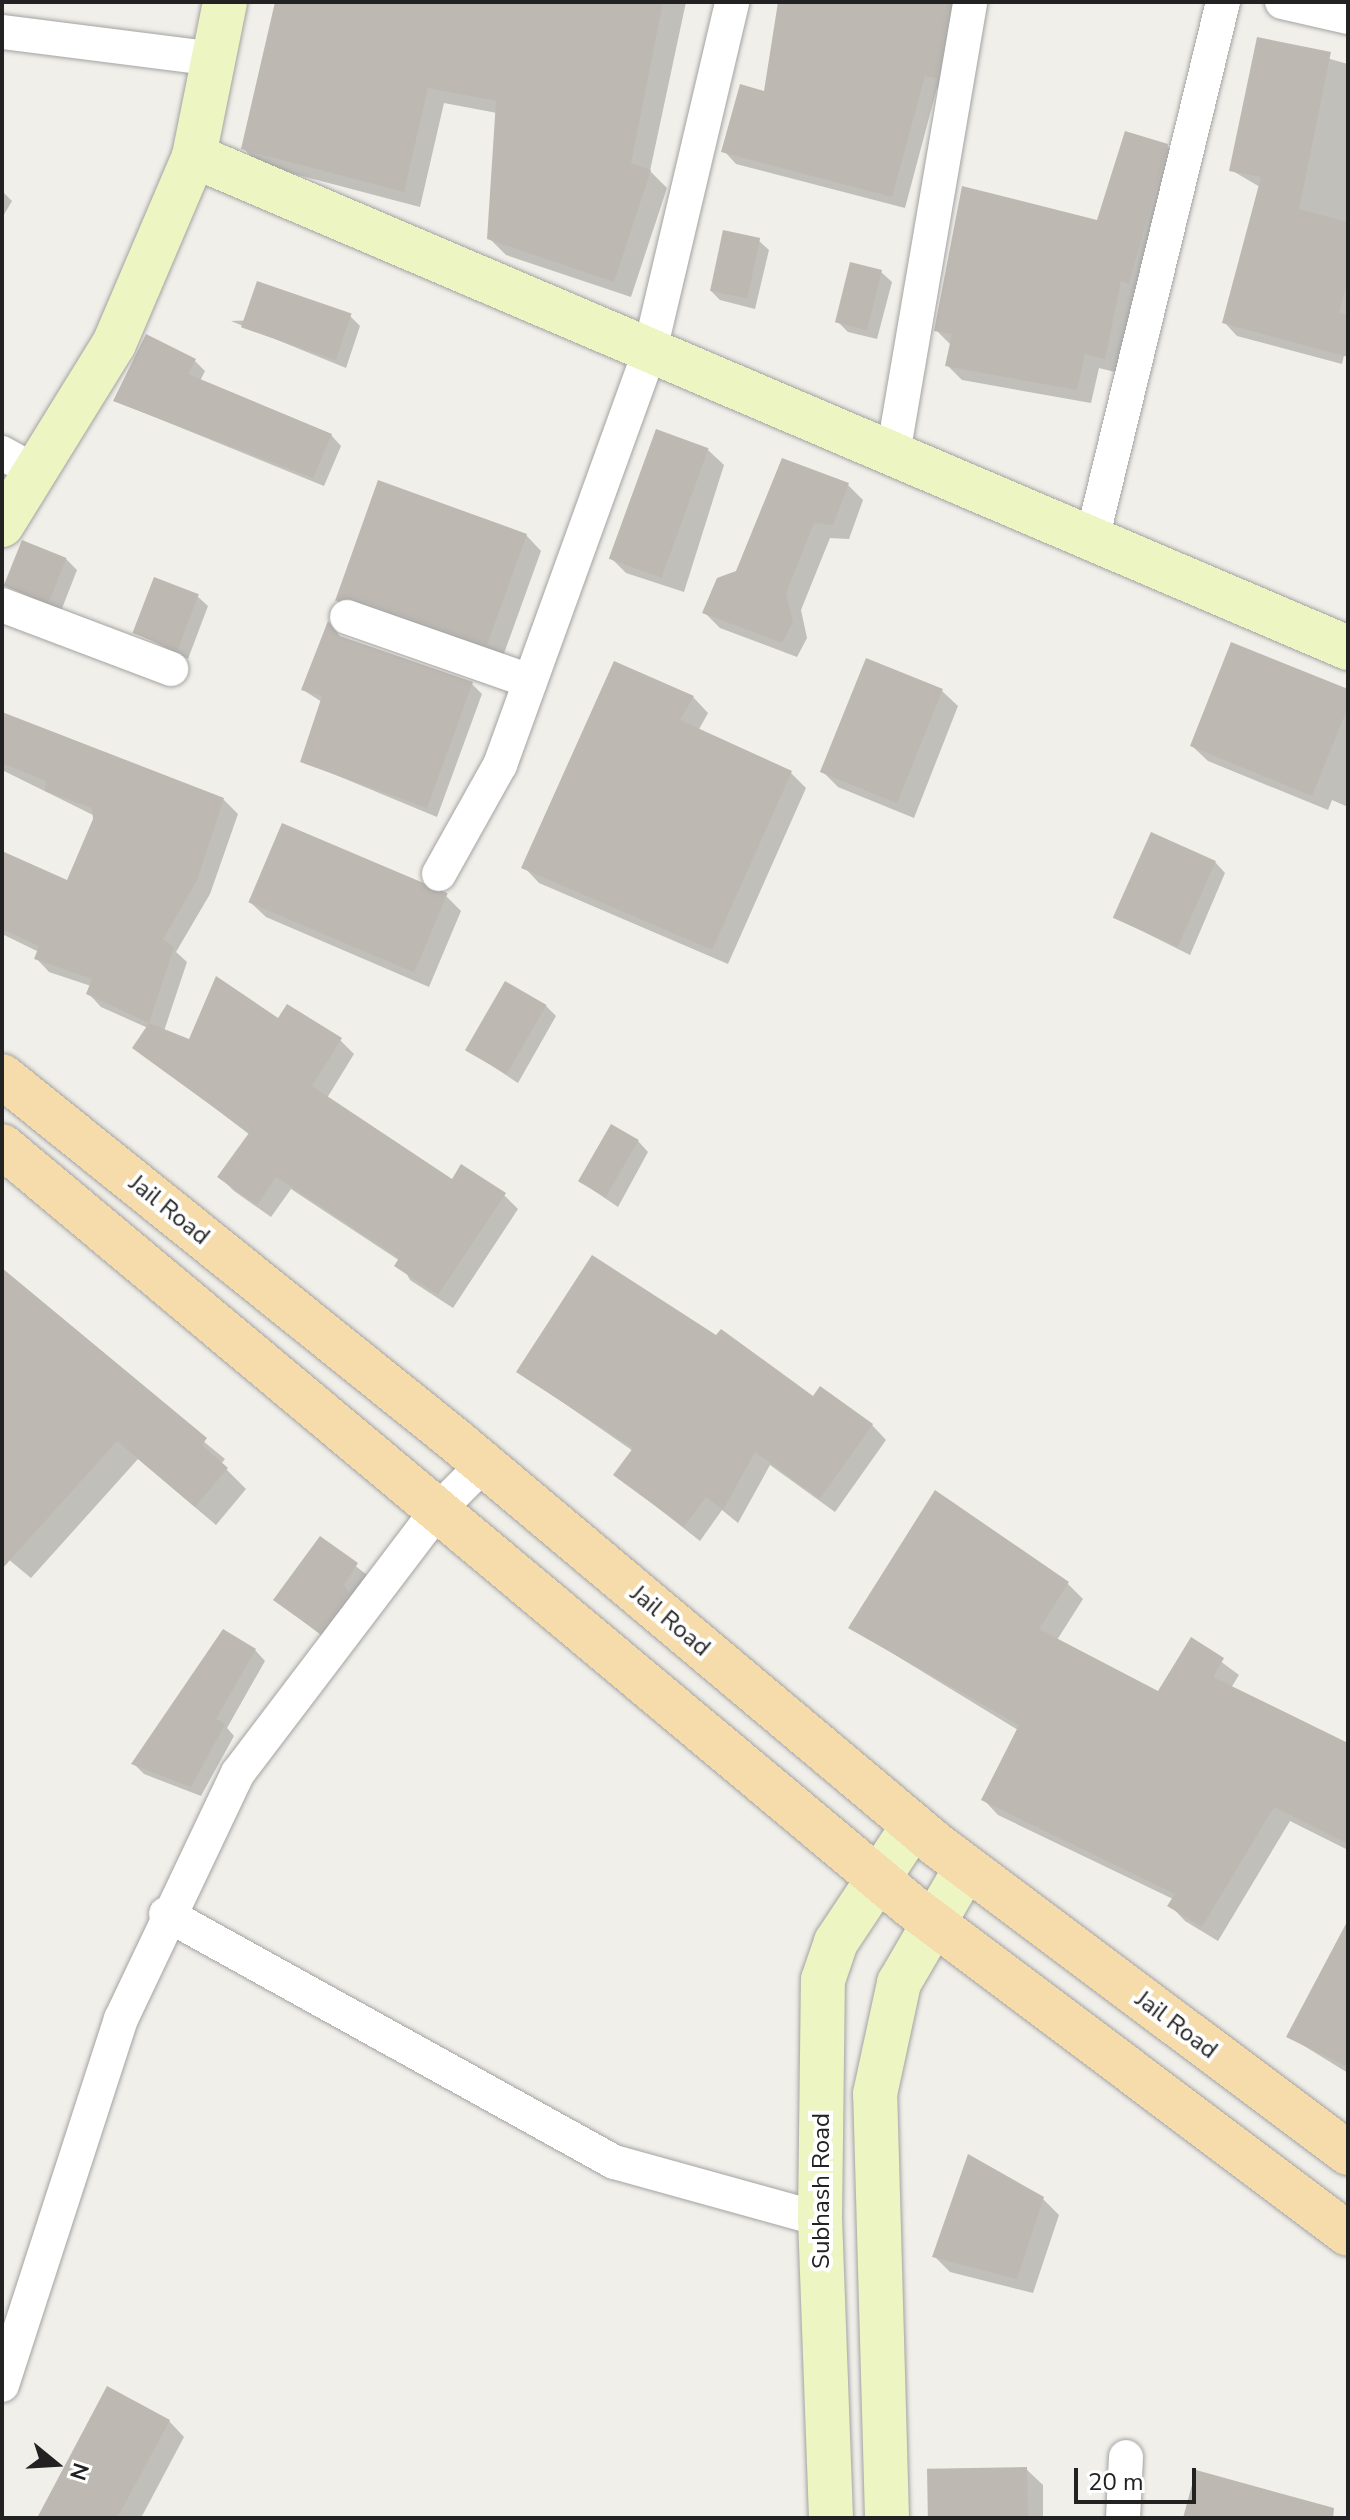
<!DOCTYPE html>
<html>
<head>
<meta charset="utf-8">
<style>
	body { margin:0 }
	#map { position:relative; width:1350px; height:2520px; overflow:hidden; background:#f1efe9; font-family:"Nunito Sans",sans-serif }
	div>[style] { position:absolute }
	.shadow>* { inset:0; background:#0003 }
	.building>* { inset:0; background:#beb8b2; transform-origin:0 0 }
	.roads { filter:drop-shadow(0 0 2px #a3a3a3) drop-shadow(0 0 2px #a3a3a3) }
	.street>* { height:34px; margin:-17px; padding:0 17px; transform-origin:17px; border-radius:17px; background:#fff }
	.secondary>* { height:44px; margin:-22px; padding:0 22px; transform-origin:22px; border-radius:22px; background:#edf5c3 }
	.primary>* { height:44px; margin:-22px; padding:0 22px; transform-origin:22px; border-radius:22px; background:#f5dcaa }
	span { translate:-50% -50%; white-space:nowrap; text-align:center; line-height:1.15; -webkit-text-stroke:8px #fff; paint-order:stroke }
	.street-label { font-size:24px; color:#222 }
	.frame { position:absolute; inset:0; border:4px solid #222; pointer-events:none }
	.north { position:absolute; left:16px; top:2424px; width:80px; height:80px; -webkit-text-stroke:6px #fff; paint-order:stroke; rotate:108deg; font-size:22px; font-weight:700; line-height:32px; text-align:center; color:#222 }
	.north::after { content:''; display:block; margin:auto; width:28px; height:36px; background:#222; clip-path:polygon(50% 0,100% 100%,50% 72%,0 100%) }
	.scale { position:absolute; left:1074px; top:2468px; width:122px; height:36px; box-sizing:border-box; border:4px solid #222; border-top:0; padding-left:10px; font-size:24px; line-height:28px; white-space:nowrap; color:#222; -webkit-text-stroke:6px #fff; paint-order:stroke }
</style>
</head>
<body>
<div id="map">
	<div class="shadow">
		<div style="clip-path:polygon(277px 2px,686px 2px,650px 171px,667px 188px,631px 297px,506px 255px,489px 238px,497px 113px,444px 103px,420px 207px,260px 165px,243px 148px)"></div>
		<div style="clip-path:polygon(780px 2px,965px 2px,949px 90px,937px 88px,905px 208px,736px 164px,724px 151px,765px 93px)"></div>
		<div style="clip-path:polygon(1258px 39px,1348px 64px,1348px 339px,1342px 364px,1237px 336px,1224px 322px,1260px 187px,1231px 170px)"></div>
		<div style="clip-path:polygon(1167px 146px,1181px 161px,1119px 373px,1099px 368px,1091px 403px,962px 380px,947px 365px,951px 345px,936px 330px,1099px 222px)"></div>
		<div style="clip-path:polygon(2px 191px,12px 201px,2px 218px)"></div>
		<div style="clip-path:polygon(758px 240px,769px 250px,755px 309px,720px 300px,710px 290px)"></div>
		<div style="clip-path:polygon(881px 272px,892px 282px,877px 339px,848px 332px,837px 321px)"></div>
		<div style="clip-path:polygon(350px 316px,360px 326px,346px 368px,231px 321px)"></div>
		<div style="clip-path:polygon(195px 361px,205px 371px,200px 381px,331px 435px,341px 446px,324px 486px,115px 401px)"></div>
		<div style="clip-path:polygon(708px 450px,724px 465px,684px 592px,626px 573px,611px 558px)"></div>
		<div style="clip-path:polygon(379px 482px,526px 535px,541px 551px,502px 659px,352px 616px,337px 601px)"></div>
		<div style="clip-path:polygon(848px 485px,863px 500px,849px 539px,830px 538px,801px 610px,807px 638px,797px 657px,720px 628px,705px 613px,737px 573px)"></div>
		<div style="clip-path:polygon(66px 559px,77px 570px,61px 611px,4px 585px)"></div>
		<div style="clip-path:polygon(197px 596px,208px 606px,188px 659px,136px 633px)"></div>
		<div style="clip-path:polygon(327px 624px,341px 638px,472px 684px,482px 694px,437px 817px,302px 761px,322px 702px,303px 690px)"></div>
		<div style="clip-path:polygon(942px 691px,958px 706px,914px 818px,838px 787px,823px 772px)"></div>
		<div style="clip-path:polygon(1348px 691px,1348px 807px,1332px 800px,1328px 810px,1208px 761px,1192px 746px)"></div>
		<div style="clip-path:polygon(693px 697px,708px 713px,698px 731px,791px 773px,806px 788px,728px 964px,539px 883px,524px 867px)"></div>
		<div style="clip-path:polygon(2px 715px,224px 800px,238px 814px,210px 894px,176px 952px,187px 962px,164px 1031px,190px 1041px,279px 1021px,340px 1040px,354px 1054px,327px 1098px,453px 1181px,504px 1195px,518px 1209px,453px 1308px,410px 1280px,400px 1261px,291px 1189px,271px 1217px,234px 1191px,220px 1177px,250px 1135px,135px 1047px,148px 1028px,101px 1007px,88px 993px,91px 986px,49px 972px,36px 958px,39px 952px,2px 934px,2px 853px,68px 883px,95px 816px,2px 770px)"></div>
		<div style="clip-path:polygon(1215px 862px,1225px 873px,1190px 955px,1116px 918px)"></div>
		<div style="clip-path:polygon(446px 896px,461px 911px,429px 987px,266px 917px,250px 902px)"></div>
		<div style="clip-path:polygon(546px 1006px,556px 1016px,518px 1083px,468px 1050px)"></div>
		<div style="clip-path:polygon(638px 1141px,648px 1152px,618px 1207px,581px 1182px)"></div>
		<div style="clip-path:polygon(2px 1276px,225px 1459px,221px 1464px,246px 1489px,216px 1525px,138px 1459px,31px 1578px,2px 1554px)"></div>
		<div style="clip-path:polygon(519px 1372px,813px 1399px,872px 1425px,886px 1440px,835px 1512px,770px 1465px,738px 1523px,722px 1510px,700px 1541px,616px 1475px,633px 1451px)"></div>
		<div style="clip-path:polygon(320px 1538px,367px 1575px,330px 1642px,276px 1600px)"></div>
		<div style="clip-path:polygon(1068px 1584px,1083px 1599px,1057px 1640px,1159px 1693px,1192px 1640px,1239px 1675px,1231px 1688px,1348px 1745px,1348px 1850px,1290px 1821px,1218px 1941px,1185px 1921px,1170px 1905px,1173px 1899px,998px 1815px,983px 1799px,1018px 1730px,851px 1628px)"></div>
		<div style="clip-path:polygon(255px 1650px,265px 1661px,227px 1728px,234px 1736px,201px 1796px,144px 1774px,134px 1764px)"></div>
		<div style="clip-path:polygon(1348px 1921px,1348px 2073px,1288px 2036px)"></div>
		<div style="clip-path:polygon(1043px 2199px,1059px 2215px,1033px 2293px,950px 2272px,934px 2256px)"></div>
		<div style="clip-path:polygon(169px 2421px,184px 2437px,141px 2518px,39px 2518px)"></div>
		<div style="clip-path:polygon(1026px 2469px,1043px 2485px,1043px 2518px,931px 2518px)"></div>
	</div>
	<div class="building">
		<div style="clip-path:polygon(275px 2px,663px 2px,631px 163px,651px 170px,614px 282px,487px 239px,496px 101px,428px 88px,404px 192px,241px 149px)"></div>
		<div style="clip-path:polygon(778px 2px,950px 2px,937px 78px,925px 76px,892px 197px,721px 152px,740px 84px,764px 91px)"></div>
		<div style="clip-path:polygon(1257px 37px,1331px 52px,1299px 209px,1348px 222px,1348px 279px,1339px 313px,1348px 315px,1348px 357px,1222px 323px,1261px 177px,1229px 171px)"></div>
		<div style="clip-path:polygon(1125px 131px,1168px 144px,1129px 284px,1121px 281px,1105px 359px,1085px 354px,1077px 390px,945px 366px,952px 334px,934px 331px,962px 186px,1097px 220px)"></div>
		<div style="left:723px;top:230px;width:38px;height:62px;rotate:12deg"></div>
		<div style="left:850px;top:262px;width:33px;height:62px;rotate:14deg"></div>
		<div style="left:257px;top:281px;width:100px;height:49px;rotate:19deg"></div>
		<div style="clip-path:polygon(146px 334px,196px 359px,188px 374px,332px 434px,313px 478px,113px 401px)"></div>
		<div style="left:656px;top:429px;width:56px;height:138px;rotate:20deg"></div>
		<div style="clip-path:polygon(782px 458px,849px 483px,833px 525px,814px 523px,786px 593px,793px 622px,782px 643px,702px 613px,717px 578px,736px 571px)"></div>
		<div style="clip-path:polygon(378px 480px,527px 534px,487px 645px,354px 598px,335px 601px)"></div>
		<div style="left:22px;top:540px;width:48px;height:49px;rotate:22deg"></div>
		<div style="left:154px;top:577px;width:48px;height:60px;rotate:21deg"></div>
		<div style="clip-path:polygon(328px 621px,340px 636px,473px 682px,427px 808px,300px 762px,322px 696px,301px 690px)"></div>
		<div style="clip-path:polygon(1231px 642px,1348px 689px,1348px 707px,1312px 796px,1190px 746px)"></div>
		<div style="left:866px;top:658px;width:83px;height:123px;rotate:22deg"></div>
		<div style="clip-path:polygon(614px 661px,694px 696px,680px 720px,792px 771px,712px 950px,521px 868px)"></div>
		<div style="clip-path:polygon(2px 712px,224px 798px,197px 880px,163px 939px,174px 947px,149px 1023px,86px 994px,92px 979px,34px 959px,39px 946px,2px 929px,2px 851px,67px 880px,93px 819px,92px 808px,45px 791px,46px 781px,2px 763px)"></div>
		<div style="left:282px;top:823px;width:180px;height:86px;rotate:23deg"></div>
		<div style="left:1151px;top:832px;width:71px;height:94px;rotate:24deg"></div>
		<div style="clip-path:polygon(216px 976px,278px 1018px,287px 1004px,342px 1038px,312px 1086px,452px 1179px,461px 1164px,506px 1193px,438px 1295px,394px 1266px,399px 1258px,276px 1177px,257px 1205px,217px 1177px,249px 1133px,132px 1048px,149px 1023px,189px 1039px)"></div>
		<div style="left:505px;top:981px;width:48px;height:80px;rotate:30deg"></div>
		<div style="left:611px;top:1124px;width:32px;height:66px;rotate:30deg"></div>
		<div style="clip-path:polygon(592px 1255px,716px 1335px,721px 1329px,813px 1396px,820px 1386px,873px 1424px,820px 1499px,755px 1452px,723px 1510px,706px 1497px,684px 1527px,613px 1475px,633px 1448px,516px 1372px)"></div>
		<div style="clip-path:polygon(2px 1268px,207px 1438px,202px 1445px,228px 1468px,195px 1507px,117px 1441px,2px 1569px)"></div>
		<div style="clip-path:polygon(935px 1490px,1069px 1582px,1039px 1629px,1158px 1691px,1191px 1637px,1224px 1658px,1213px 1677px,1348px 1743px,1348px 1844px,1274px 1807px,1202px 1927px,1167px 1906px,1175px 1894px,981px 1800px,1019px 1725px,848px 1628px)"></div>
		<div style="clip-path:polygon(320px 1536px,358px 1563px,344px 1585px,349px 1593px,319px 1633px,273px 1600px)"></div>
		<div style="clip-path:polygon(223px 1629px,256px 1649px,216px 1719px,225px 1724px,191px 1787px,131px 1764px)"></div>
		<div style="clip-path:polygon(1348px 1920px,1348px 2067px,1286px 2037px)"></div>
		<div style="clip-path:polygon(968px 2154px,1044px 2197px,1017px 2279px,932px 2257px)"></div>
		<div style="clip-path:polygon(107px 2386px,170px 2420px,117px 2518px,37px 2518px)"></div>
		<div style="left:1027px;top:2467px;width:51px;height:100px;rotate:89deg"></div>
		<div style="clip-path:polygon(1196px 2470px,1334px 2508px,1333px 2518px,1183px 2518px)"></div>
	</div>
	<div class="roads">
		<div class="street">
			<div style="left:1282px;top:2px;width:68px;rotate:12.8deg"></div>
			<div style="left:2px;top:32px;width:215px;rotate:7.2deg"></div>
			<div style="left:2px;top:453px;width:38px;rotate:29deg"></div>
			<div style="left:893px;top:454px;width:459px;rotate:-80.3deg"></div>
			<div style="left:1092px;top:539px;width:553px;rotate:-76.29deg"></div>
			<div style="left:2px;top:605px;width:181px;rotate:20.7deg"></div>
			<div style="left:347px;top:617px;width:194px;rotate:19.3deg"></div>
			<div style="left:439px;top:874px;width:125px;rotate:-60.8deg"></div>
			<div style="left:500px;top:765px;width:441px;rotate:-70.1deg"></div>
			<div style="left:650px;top:350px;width:358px;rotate:-76.7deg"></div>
			<div style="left:166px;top:1914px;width:512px;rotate:28.97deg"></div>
			<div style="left:614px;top:2162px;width:214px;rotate:15.5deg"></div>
			<div style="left:2px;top:2385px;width:385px;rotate:-72deg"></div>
			<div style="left:121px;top:2019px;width:272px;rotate:-64.6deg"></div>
			<div style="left:238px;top:1773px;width:329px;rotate:-52.8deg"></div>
			<div style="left:437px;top:1511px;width:66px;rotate:-45deg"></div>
			<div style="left:1123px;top:2518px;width:61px;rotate:-87.2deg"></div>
		</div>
		<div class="secondary">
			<div style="left:194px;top:156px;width:1255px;rotate:23.09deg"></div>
			<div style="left:2px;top:525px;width:213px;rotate:-58.3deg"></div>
			<div style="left:114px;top:344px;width:204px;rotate:-66.9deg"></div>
			<div style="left:194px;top:156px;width:157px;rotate:-78.6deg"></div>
			<div style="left:831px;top:2518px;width:299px;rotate:-92.1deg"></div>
			<div style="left:820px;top:2219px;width:239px;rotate:-89.3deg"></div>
			<div style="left:823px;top:1980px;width:40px;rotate:-71.1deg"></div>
			<div style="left:836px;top:1942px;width:139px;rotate:-56.4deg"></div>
			<div style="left:887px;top:2518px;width:424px;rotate:-91.6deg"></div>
			<div style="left:875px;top:2094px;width:114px;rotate:-77.8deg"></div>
			<div style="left:899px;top:1983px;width:133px;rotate:-59.8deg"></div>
		</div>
		<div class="primary">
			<div style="left:2px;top:1076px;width:581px;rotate:38.78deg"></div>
			<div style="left:455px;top:1440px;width:630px;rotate:40.04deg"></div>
			<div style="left:937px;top:1845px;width:514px;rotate:36.85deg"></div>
			<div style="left:2px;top:1146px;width:1185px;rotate:39.9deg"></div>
			<div style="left:911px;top:1906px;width:546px;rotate:36.89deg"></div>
		</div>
	</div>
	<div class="street-label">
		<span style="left:169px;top:1210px;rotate:39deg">Jail Road</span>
		<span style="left:670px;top:1621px;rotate:40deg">Jail Road</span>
		<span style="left:1176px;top:2025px;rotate:37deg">Jail Road</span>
		<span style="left:822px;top:2191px;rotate:-90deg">Subhash Road</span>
	</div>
	<div class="frame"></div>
	<div class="north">N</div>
	<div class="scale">20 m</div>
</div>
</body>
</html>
